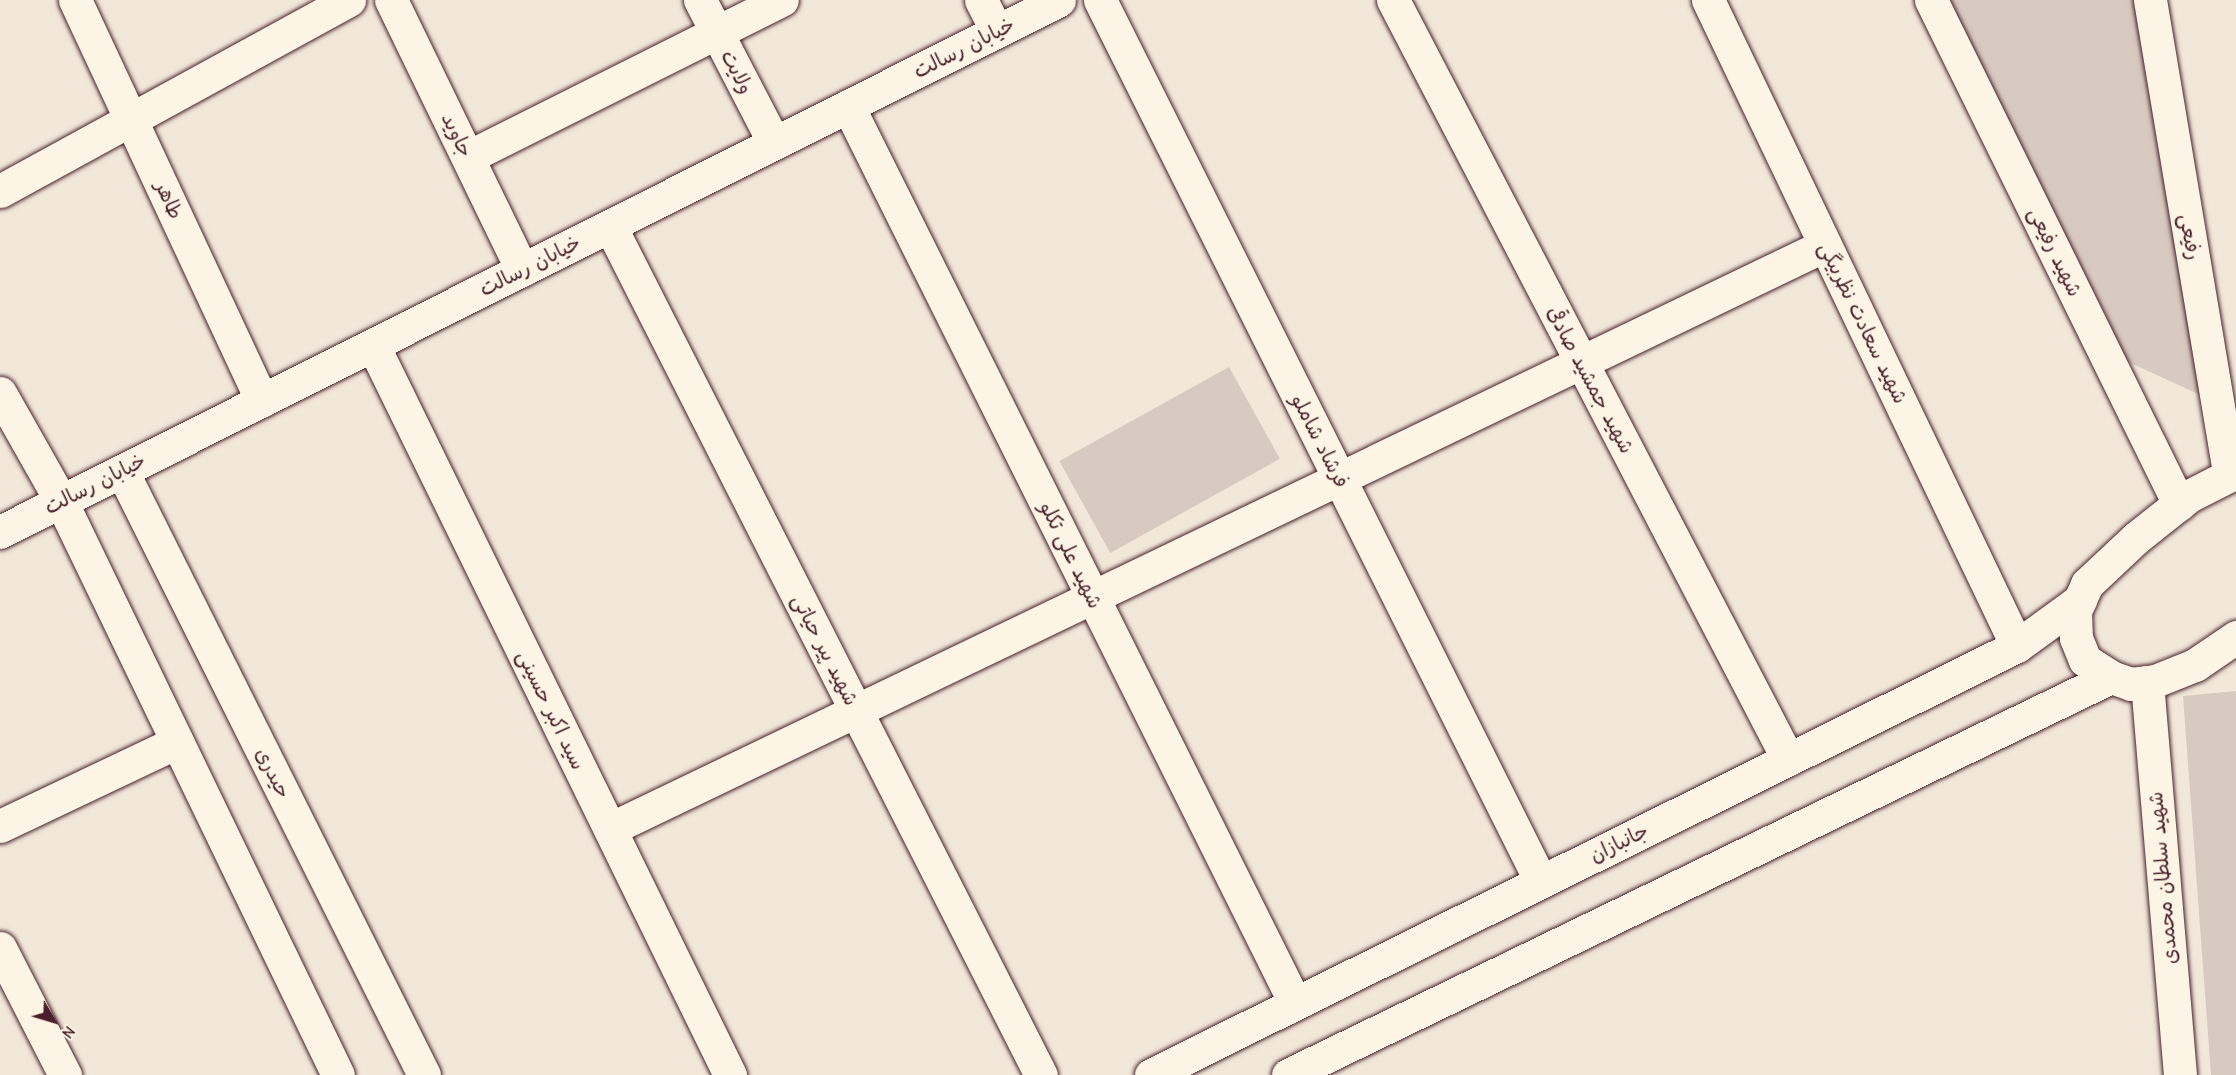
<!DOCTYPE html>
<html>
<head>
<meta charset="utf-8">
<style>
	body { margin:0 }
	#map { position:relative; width:2236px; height:1075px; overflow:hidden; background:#f1e8da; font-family:"Comic Neue","Playpen Sans Arabic",sans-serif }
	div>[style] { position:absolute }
	.green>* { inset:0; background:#d8cac0; transform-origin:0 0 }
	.roads { filter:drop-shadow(0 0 2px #4a1f2b) drop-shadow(0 0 2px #4a1f2b) }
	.minor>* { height:33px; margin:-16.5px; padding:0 16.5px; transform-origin:16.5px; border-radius:16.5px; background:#fcf5e5 }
	.tertiary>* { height:33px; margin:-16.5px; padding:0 16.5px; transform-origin:16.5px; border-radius:16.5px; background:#fcf5e5 }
	.secondary>* { height:33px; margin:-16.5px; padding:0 16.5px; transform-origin:16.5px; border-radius:16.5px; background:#fcf5e5 }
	span { translate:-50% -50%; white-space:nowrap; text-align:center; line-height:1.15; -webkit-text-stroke:4.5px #fcf5e5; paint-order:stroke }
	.street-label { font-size:20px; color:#4a1f2b }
	.north { position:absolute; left:24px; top:991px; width:60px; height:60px; -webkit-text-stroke:4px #fcf5e5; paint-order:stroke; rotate:128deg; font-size:16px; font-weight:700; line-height:24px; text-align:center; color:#4a1f2b }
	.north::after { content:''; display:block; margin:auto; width:21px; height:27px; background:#4a1f2b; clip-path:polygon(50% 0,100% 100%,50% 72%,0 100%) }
</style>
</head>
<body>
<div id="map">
	<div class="green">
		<div style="clip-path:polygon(1948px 0,2136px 0,2207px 398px,2126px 361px)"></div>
		<div style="left:1229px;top:367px;width:105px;height:194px;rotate:61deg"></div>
		<div style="clip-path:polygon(2236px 691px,2236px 1075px,2211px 1075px,2183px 696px)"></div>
	</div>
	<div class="roads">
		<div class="minor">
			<div style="left:75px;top:0;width:442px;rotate:65deg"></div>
			<div style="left:391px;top:0;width:300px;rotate:64.1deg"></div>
			<div style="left:700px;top:0;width:161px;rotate:62.6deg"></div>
			<div style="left:981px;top:0;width:35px;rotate:63deg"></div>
			<div style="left:1100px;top:0;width:986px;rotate:63.43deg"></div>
			<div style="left:1393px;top:0;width:856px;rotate:62.51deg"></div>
			<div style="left:1708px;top:0;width:716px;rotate:64.44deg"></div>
			<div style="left:848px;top:106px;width:1002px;rotate:63.51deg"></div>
			<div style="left:468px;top:157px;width:351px;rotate:-26.6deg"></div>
			<div style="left:0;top:191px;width:398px;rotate:-28.7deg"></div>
			<div style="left:610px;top:226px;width:952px;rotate:63.09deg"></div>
			<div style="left:373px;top:345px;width:813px;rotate:63.94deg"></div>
			<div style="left:0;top:393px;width:124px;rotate:60.5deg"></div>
			<div style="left:0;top:826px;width:196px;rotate:-25.4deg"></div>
			<div style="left:610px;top:829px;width:1348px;rotate:-25.67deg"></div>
			<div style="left:0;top:948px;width:143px;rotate:62.9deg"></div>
		</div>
		<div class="tertiary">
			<div style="left:1931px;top:0;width:562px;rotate:63.8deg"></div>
			<div style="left:2150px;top:0;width:481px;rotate:80.5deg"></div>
			<div style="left:122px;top:471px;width:675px;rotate:63.43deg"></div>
			<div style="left:61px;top:501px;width:637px;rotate:64.24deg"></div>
			<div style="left:0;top:532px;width:1185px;rotate:-26.67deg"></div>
			<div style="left:2147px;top:682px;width:394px;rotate:85.2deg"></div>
		</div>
		<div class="secondary">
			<div style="left:2236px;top:472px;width:53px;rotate:152.9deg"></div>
			<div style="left:2189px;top:496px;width:68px;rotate:141.6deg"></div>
			<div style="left:2136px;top:538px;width:67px;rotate:136.8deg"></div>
			<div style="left:2087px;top:584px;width:30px;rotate:114deg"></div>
			<div style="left:2075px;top:611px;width:27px;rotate:88deg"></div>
			<div style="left:2076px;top:638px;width:24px;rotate:68deg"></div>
			<div style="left:2085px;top:660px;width:31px;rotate:33deg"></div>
			<div style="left:2111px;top:677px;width:21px;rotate:19deg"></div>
			<div style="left:2131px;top:684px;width:24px;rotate:-7deg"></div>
			<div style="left:2155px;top:681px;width:43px;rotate:-21.8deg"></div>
			<div style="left:2195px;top:665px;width:50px;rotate:-34.3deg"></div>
			<div style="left:1151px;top:1075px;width:966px;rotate:-26.35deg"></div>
			<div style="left:2017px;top:646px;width:78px;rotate:-36.1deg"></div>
			<div style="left:1288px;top:1075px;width:914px;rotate:-25.81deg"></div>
		</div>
	</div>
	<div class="street-label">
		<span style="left:964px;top:48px;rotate:-27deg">خیابان رسالت</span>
		<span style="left:737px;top:72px;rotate:62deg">ولایت</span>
		<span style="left:457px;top:135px;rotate:64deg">جاوید</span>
		<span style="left:169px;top:200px;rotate:65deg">طاهر</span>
		<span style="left:2190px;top:237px;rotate:80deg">رفیعی</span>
		<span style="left:2055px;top:252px;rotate:64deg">شهید رفیعی</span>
		<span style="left:530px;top:266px;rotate:-27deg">خیابان رسالت</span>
		<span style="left:1863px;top:323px;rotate:64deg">شهید سعادت نظربیگی</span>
		<span style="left:1590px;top:380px;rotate:62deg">شهید جمشید صادقی</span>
		<span style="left:1320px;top:441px;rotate:63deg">فرشاد شاملو</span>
		<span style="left:95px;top:484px;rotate:-27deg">خیابان رسالت</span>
		<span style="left:1071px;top:555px;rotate:64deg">شهید علی تکلو</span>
		<span style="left:825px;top:650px;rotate:63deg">شهید پیر حیاتی</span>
		<span style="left:551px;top:710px;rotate:64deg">سید اکبر حسینی</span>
		<span style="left:273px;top:773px;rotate:63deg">حیدری</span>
		<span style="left:1619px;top:843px;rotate:-26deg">جانبازان</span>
		<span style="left:2163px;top:878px;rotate:-95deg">شهید سلطان محمدی</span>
	</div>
	<div class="north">N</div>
</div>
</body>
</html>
